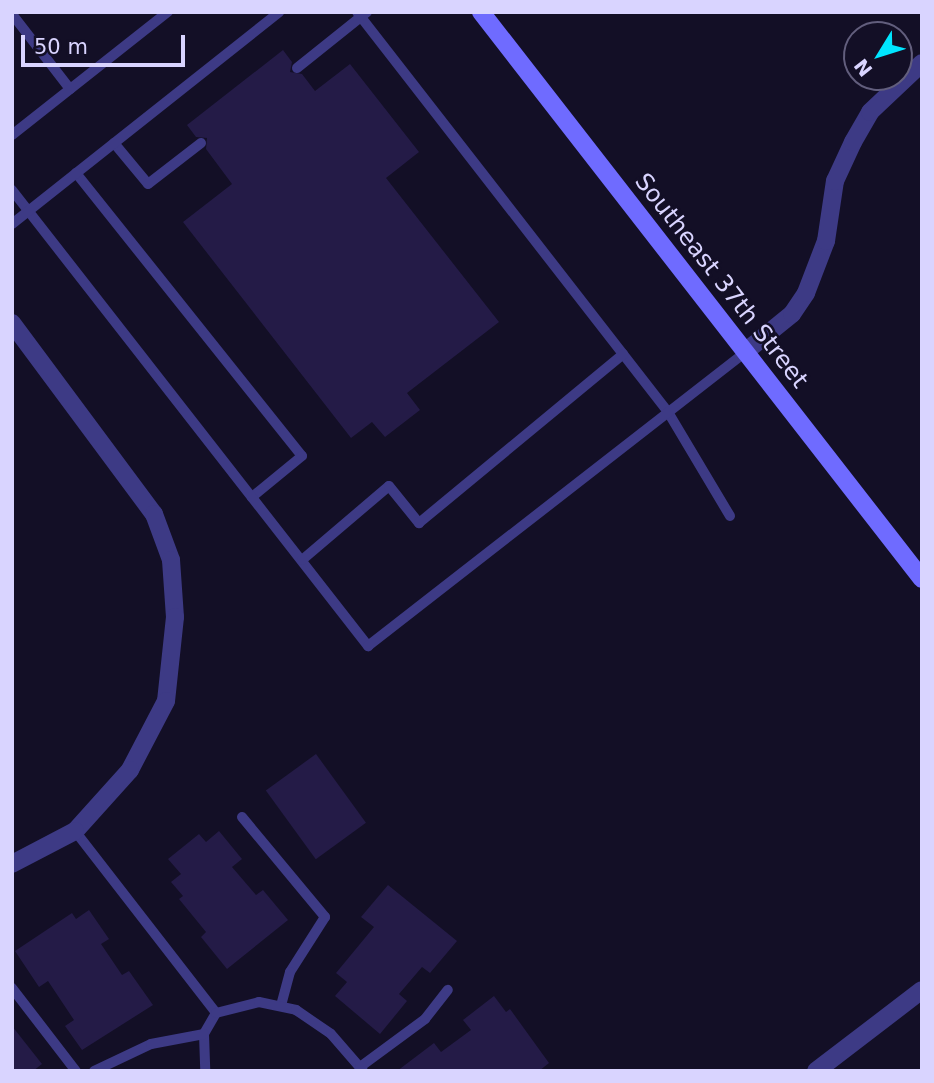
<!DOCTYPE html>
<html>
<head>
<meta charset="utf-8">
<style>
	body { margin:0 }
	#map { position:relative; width:934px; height:1083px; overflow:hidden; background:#130f26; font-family:"DejaVu Sans",sans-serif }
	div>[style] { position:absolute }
	.building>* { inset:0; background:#241b47; transform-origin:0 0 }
	.lane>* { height:10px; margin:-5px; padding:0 5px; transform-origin:5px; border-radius:5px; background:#3d3a85 }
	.street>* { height:18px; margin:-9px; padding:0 9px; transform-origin:9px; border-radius:9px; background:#3d3a85 }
	.secondary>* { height:18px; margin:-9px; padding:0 9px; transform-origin:9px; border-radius:9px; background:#6f6bff }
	span { translate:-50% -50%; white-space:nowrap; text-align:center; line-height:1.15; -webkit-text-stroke:5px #130f26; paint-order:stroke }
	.street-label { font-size:24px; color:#d9d4ff }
	.frame { position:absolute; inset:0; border:14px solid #d9d4ff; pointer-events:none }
	.north { position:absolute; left:843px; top:21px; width:70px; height:70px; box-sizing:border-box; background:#130f26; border:2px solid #625e7d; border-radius:50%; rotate:232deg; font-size:19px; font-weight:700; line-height:28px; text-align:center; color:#d9d4ff }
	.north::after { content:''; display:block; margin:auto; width:24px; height:32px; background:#00e5ff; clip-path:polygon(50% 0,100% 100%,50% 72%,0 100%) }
	.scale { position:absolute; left:21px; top:35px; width:164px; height:32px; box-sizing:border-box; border:4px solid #d9d4ff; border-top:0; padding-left:9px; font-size:21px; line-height:24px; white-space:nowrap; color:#d9d4ff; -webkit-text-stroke:5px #130f26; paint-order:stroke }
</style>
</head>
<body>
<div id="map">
	<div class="building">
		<div style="clip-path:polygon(283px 50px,292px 62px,290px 72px,302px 74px,315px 91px,350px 64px,419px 152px,386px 178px,499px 322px,407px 393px,420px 410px,385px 437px,372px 422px,351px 438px,183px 222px,232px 184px,206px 149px,207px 138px,196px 137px,187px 125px)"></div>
		<div style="left:316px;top:754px;width:85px;height:62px;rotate:54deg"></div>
		<div style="clip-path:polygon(219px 831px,242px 859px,232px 867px,256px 895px,263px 890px,288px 920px,227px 969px,201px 937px,206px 932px,179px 899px,183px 896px,171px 882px,181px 874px,168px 859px,199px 834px,206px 842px)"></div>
		<div style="clip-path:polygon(388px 885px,457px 941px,430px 973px,422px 967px,399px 994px,407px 1001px,380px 1034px,335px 996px,347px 982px,336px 973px,374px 927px,361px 917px)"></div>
		<div style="clip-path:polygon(89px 910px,109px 939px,101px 944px,122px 975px,129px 971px,153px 1005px,82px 1050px,65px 1026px,74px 1020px,48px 981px,39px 987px,15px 951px,72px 913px,76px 919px)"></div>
		<div style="clip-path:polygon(494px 996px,506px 1012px,510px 1009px,549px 1063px,539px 1071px,397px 1071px,434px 1043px,441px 1052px,471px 1030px,463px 1020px)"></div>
		<div style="clip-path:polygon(12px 1026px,42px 1064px,33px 1071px,12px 1071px)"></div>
	</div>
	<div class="lane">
		<div style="left:357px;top:12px;width:507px;rotate:52.13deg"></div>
		<div style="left:668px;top:412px;width:121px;rotate:59.2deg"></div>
		<div style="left:12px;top:14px;width:95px;rotate:52.3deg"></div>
		<div style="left:297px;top:68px;width:90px;rotate:-38.7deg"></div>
		<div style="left:12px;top:135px;width:199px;rotate:-38.3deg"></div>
		<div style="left:114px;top:143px;width:53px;rotate:50.3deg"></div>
		<div style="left:148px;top:184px;width:67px;rotate:-37.7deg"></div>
		<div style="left:76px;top:173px;width:362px;rotate:51.4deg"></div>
		<div style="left:302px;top:456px;width:65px;rotate:140.6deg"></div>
		<div style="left:12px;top:190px;width:579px;rotate:52.02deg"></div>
		<div style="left:368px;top:646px;width:478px;rotate:-37.9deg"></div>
		<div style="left:12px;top:224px;width:341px;rotate:-38.4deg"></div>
		<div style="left:302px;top:560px;width:114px;rotate:-40.4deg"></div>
		<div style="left:389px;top:486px;width:48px;rotate:51deg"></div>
		<div style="left:419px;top:523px;width:265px;rotate:-39.6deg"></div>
		<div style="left:242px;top:817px;width:130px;rotate:50.3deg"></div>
		<div style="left:325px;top:917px;width:65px;rotate:122.5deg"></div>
		<div style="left:290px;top:972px;width:35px;rotate:105deg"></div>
		<div style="left:75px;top:831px;width:230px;rotate:52.2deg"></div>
		<div style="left:216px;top:1013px;width:24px;rotate:120deg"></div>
		<div style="left:204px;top:1034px;width:37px;rotate:88deg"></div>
		<div style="left:12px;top:988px;width:105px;rotate:52.4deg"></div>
		<div style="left:216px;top:1013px;width:44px;rotate:-14.3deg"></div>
		<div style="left:259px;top:1002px;width:38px;rotate:12deg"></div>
		<div style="left:296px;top:1010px;width:42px;rotate:34.4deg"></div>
		<div style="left:331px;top:1034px;width:49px;rotate:49.1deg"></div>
		<div style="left:360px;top:1067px;width:81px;rotate:-36.4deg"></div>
		<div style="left:425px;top:1019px;width:37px;rotate:-52deg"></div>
		<div style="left:94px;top:1071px;width:63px;rotate:-25.3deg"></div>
		<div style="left:151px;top:1044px;width:54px;rotate:-10.7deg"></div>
	</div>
	<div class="street">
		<div style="left:12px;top:323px;width:238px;rotate:53.4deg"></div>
		<div style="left:154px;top:514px;width:49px;rotate:69.7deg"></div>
		<div style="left:171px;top:560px;width:57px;rotate:86deg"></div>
		<div style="left:175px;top:617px;width:84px;rotate:96.1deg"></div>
		<div style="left:166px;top:701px;width:78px;rotate:117.6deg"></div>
		<div style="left:130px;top:770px;width:82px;rotate:132deg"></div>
		<div style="left:75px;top:831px;width:71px;rotate:152.4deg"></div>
		<div style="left:745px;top:352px;width:60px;rotate:-39deg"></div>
		<div style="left:792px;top:314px;width:25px;rotate:-56deg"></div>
		<div style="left:806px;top:293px;width:56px;rotate:-69deg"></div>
		<div style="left:826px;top:241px;width:61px;rotate:-81.5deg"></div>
		<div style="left:835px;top:181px;width:43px;rotate:-65.2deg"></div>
		<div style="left:853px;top:142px;width:34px;rotate:-60deg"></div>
		<div style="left:870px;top:112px;width:71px;rotate:-43.3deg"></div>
		<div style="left:816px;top:1071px;width:133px;rotate:-37.4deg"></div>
	</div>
	<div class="secondary">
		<div style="left:481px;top:12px;width:718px;rotate:52.13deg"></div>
	</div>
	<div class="street-label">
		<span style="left:721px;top:281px;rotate:52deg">Southeast 37th Street</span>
	</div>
	<div class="frame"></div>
	<div class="north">N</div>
	<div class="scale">50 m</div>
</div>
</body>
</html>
